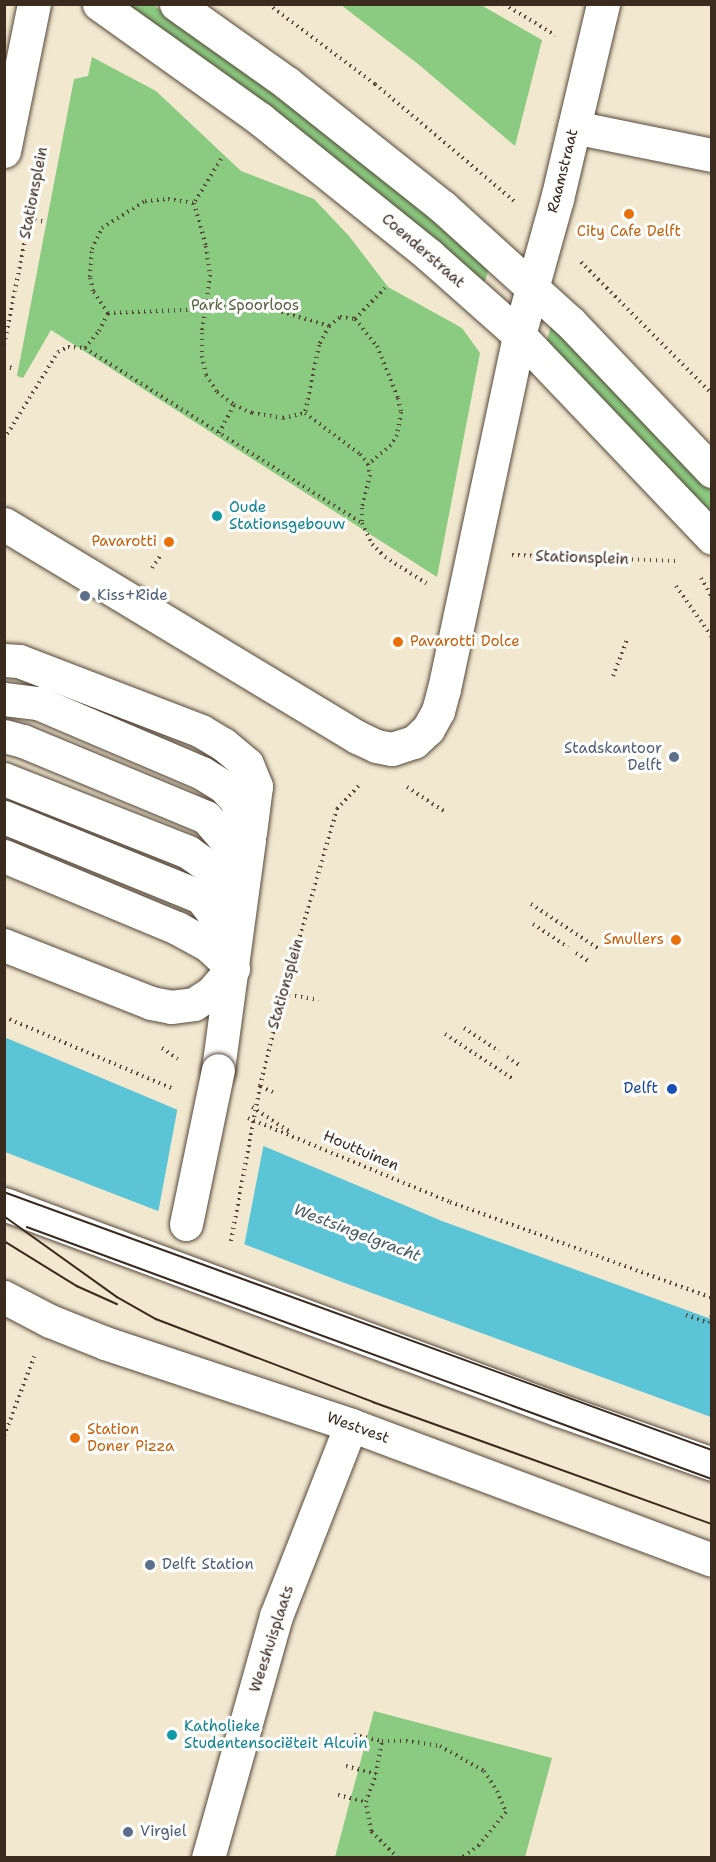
<!DOCTYPE html>
<html>
<head>
<meta charset="utf-8">
<style>
	body { margin:0 }
	#map { position:relative; width:716px; height:1862px; overflow:hidden; background:#f2e8d0; font-family:"Shantell Sans",sans-serif }
	div>[style] { position:absolute }
	.green>* { inset:0; background:#8bca81 }
	.water>* { inset:0; background:#5bc4d7 }
	.pier>* { inset:0; background:#f2e8d0 }
	.path>* { height:4px; margin-top:-2px; transform-origin:0; background:repeating-linear-gradient(90deg,#564639 0 1.5px,transparent 0 6px) }
	.roads { filter:drop-shadow(0 0 2px #564639) drop-shadow(0 0 2px #564639) }
	.minor>* { height:33px; margin:-16.5px; padding:0 16.5px; transform-origin:16.5px; border-radius:16.5px; background:#fff }
	.tram>* { height:1.5px; margin:-0.75px; padding:0 0.75px; transform-origin:0.75px; border-radius:0.75px; background:#3b2a1e }
	.path-bridge>* { height:4px; margin-top:-2px; transform-origin:0; background:repeating-linear-gradient(90deg,#564639 0 1.5px,transparent 0 6px) }
	.bridges { filter:drop-shadow(0 0 2px #564639) drop-shadow(0 0 2px #564639) }
	.minor-bridge>* { height:33px; margin:-16.5px; padding:0 16.5px; transform-origin:16.5px; border-radius:16.5px; background:#fff }
	.dots>* { width:16px; height:16px; translate:-50% -50%; box-sizing:border-box; border:3px solid #fff; border-radius:50% }
	span { translate:-50% -50%; white-space:nowrap; text-align:center; line-height:1.15; -webkit-text-stroke:6px #fff; paint-order:stroke }
	.street-label { font-size:15px; color:#3b2a1e }
	.food-label { font-size:15px; color:#c56008 }
	.right { translate:-100% -50%; text-align:right }
	.left { translate:0 -50%; text-align:left }
	.park-label { font-size:15px; color:#576241 }
	.culture-label { font-size:15px; color:#0d838f }
	.service-label { font-size:15px; color:#4e5e75 }
	.transit-label { font-size:15px; color:#164399 }
	.water-label { font-size:16px; color:#46605f; font-style:italic }
	.frame { position:absolute; inset:0; border:6px solid #3b2a1e; pointer-events:none }
</style>
</head>
<body>
<div id="map">
	<div class="green">
		<div style="clip-path:polygon(119px 5px,153px 5px,239px 63px,490px 266px,483px 287px)"></div>
		<div style="clip-path:polygon(341px 5px,481px 5px,542px 40px,515px 146px,418px 64px)"></div>
		<div style="clip-path:polygon(92px 57px,156px 91px,241px 171px,314px 199px,349px 236px,388px 287px,462px 328px,480px 353px,437px 577px,51px 330px,23px 378px,17px 376px,74px 79px,88px 76px)"></div>
		<div style="clip-path:polygon(552px 323px,711px 488px,711px 524px,545px 347px)"></div>
		<div style="clip-path:polygon(374px 1711px,552px 1758px,525px 1857px,335px 1857px)"></div>
	</div>
	<div class="water">
		<div style="clip-path:polygon(4px 1037px,442px 1221px,711px 1319px,711px 1417px,342px 1282px,5px 1152px)"></div>
	</div>
	<div class="pier">
		<div style="clip-path:polygon(178px 1106px,264px 1143px,244px 1246px,158px 1213px)"></div>
	</div>
	<div class="path">
		<div style="left:268px;top:4px;width:134px;rotate:36.8deg"></div>
		<div style="left:375px;top:84px;width:182px;rotate:40.1deg"></div>
		<div style="left:504px;top:4px;width:60px;rotate:31.3deg"></div>
		<div style="left:221px;top:159px;width:52px;rotate:121.5deg"></div>
		<div style="left:194px;top:203px;width:45px;rotate:74.4deg"></div>
		<div style="left:206px;top:246px;width:29px;rotate:82deg"></div>
		<div style="left:210px;top:275px;width:59px;rotate:97.9deg"></div>
		<div style="left:202px;top:333px;width:23px;rotate:90deg"></div>
		<div style="left:202px;top:356px;width:19px;rotate:78deg"></div>
		<div style="left:206px;top:375px;width:20px;rotate:57deg"></div>
		<div style="left:217px;top:392px;width:21px;rotate:37deg"></div>
		<div style="left:234px;top:405px;width:20px;rotate:24deg"></div>
		<div style="left:252px;top:413px;width:31px;rotate:9deg"></div>
		<div style="left:283px;top:418px;width:23px;rotate:-13deg"></div>
		<div style="left:29px;top:219px;width:17px;rotate:10deg"></div>
		<div style="left:581px;top:262px;width:186px;rotate:45.2deg"></div>
		<div style="left:108px;top:313px;width:98px;rotate:-2.3deg"></div>
		<div style="left:206px;top:309px;width:47px;rotate:-7.3deg"></div>
		<div style="left:253px;top:303px;width:79px;rotate:16.8deg"></div>
		<div style="left:329px;top:326px;width:14px;rotate:-39deg"></div>
		<div style="left:340px;top:317px;width:15px;rotate:8deg"></div>
		<div style="left:355px;top:319px;width:35px;rotate:51deg"></div>
		<div style="left:377px;top:346px;width:56px;rotate:68deg"></div>
		<div style="left:398px;top:398px;width:14px;rotate:78deg"></div>
		<div style="left:401px;top:412px;width:23px;rotate:100deg"></div>
		<div style="left:397px;top:435px;width:12px;rotate:121deg"></div>
		<div style="left:391px;top:445px;width:30px;rotate:140deg"></div>
		<div style="left:355px;top:319px;width:43px;rotate:-45.9deg"></div>
		<div style="left:329px;top:326px;width:21px;rotate:118deg"></div>
		<div style="left:319px;top:345px;width:69px;rotate:101.6deg"></div>
		<div style="left:305px;top:413px;width:69px;rotate:36.7deg"></div>
		<div style="left:360px;top:454px;width:13px;rotate:51deg"></div>
		<div style="left:368px;top:464px;width:11px;rotate:80deg"></div>
		<div style="left:370px;top:475px;width:34px;rotate:104deg"></div>
		<div style="left:362px;top:508px;width:15px;rotate:90deg"></div>
		<div style="left:4px;top:345px;width:173px;rotate:-78.7deg"></div>
		<div style="left:85px;top:348px;width:22px;rotate:-51deg"></div>
		<div style="left:99px;top:331px;width:20px;rotate:-63deg"></div>
		<div style="left:108px;top:313px;width:27px;rotate:-124deg"></div>
		<div style="left:93px;top:291px;width:14px;rotate:-102deg"></div>
		<div style="left:90px;top:277px;width:28px;rotate:-86deg"></div>
		<div style="left:92px;top:249px;width:23px;rotate:-65deg"></div>
		<div style="left:102px;top:228px;width:51px;rotate:-32.1deg"></div>
		<div style="left:145px;top:201px;width:23px;rotate:-5deg"></div>
		<div style="left:168px;top:199px;width:26px;rotate:9deg"></div>
		<div style="left:4px;top:366px;width:8px;rotate:14deg"></div>
		<div style="left:219px;top:433px;width:32px;rotate:-62deg"></div>
		<div style="left:4px;top:439px;width:102px;rotate:-58.2deg"></div>
		<div style="left:58px;top:352px;width:11px;rotate:-27deg"></div>
		<div style="left:68px;top:347px;width:17px;rotate:3deg"></div>
		<div style="left:85px;top:348px;width:328px;rotate:32.3deg"></div>
		<div style="left:362px;top:523px;width:23px;rotate:65deg"></div>
		<div style="left:372px;top:544px;width:18px;rotate:45deg"></div>
		<div style="left:385px;top:557px;width:49px;rotate:32.4deg"></div>
		<div style="left:512px;top:555px;width:164px;rotate:2.1deg"></div>
		<div style="left:152px;top:568px;width:14px;rotate:-56deg"></div>
		<div style="left:701px;top:578px;width:22px;rotate:60deg"></div>
		<div style="left:676px;top:586px;width:62px;rotate:54.8deg"></div>
		<div style="left:613px;top:676px;width:40px;rotate:-69deg"></div>
		<div style="left:407px;top:787px;width:44px;rotate:33deg"></div>
		<div style="left:531px;top:904px;width:82px;rotate:33.5deg"></div>
		<div style="left:533px;top:924px;width:42px;rotate:33.3deg"></div>
		<div style="left:576px;top:953px;width:17px;rotate:33deg"></div>
		<div style="left:283px;top:994px;width:36px;rotate:9deg"></div>
		<div style="left:4px;top:1017px;width:185px;rotate:23deg"></div>
		<div style="left:464px;top:1028px;width:42px;rotate:33.3deg"></div>
		<div style="left:445px;top:1034px;width:82px;rotate:33.5deg"></div>
		<div style="left:162px;top:1048px;width:19px;rotate:35deg"></div>
		<div style="left:507px;top:1057px;width:17px;rotate:33deg"></div>
		<div style="left:273px;top:1092px;width:14px;rotate:-155deg"></div>
		<div style="left:260px;top:1086px;width:95px;rotate:-76deg"></div>
		<div style="left:283px;top:994px;width:193px;rotate:-73.7deg"></div>
		<div style="left:337px;top:809px;width:35px;rotate:-47deg"></div>
		<div style="left:252px;top:1107px;width:44px;rotate:33deg"></div>
		<div style="left:248px;top:1118px;width:219px;rotate:22.6deg"></div>
		<div style="left:450px;top:1202px;width:279px;rotate:20.1deg"></div>
		<div style="left:686px;top:1315px;width:24px;rotate:19deg"></div>
		<div style="left:709px;top:1323px;width:9px;rotate:-69deg"></div>
		<div style="left:4px;top:1436px;width:85px;rotate:-69.2deg"></div>
		<div style="left:354px;top:1735px;width:29px;rotate:12deg"></div>
		<div style="left:346px;top:1766px;width:31px;rotate:15deg"></div>
		<div style="left:338px;top:1795px;width:29px;rotate:14deg"></div>
		<div style="left:398px;top:1858px;width:38px;rotate:-135deg"></div>
		<div style="left:371px;top:1831px;width:29px;rotate:-100deg"></div>
		<div style="left:366px;top:1802px;width:30px;rotate:-70deg"></div>
		<div style="left:376px;top:1774px;width:34px;rotate:-80deg"></div>
		<div style="left:382px;top:1741px;width:24px"></div>
		<div style="left:406px;top:1741px;width:34px;rotate:8deg"></div>
		<div style="left:440px;top:1746px;width:51px;rotate:29.6deg"></div>
		<div style="left:484px;top:1771px;width:24px;rotate:57deg"></div>
		<div style="left:497px;top:1791px;width:23px;rotate:67deg"></div>
		<div style="left:506px;top:1812px;width:43px;rotate:129.3deg"></div>
		<div style="left:479px;top:1845px;width:21px;rotate:143deg"></div>
	</div>
	<div class="roads">
		<div class="minor">
			<div style="left:99px;top:4px;width:198px;rotate:35.5deg"></div>
			<div style="left:260px;top:119px;width:217px;rotate:38.8deg"></div>
			<div style="left:429px;top:255px;width:120px;rotate:41.6deg"></div>
			<div style="left:519px;top:335px;width:280px;rotate:46.4deg"></div>
			<div style="left:176px;top:4px;width:136px;rotate:35.4deg"></div>
			<div style="left:287px;top:83px;width:199px;rotate:38.5deg"></div>
			<div style="left:443px;top:207px;width:171px;rotate:42.2deg"></div>
			<div style="left:570px;top:322px;width:206px;rotate:46.4deg"></div>
			<div style="left:574px;top:127px;width:141px;rotate:11.5deg"></div>
			<div style="left:4px;top:151px;width:150px;rotate:-78.5deg"></div>
			<div style="left:4px;top:524px;width:412px;rotate:31.1deg"></div>
			<div style="left:357px;top:737px;width:21px;rotate:25deg"></div>
			<div style="left:376px;top:746px;width:16px;rotate:11deg"></div>
			<div style="left:392px;top:749px;width:23px;rotate:-18deg"></div>
			<div style="left:414px;top:742px;width:19px;rotate:-43deg"></div>
			<div style="left:428px;top:729px;width:21px;rotate:-61deg"></div>
			<div style="left:438px;top:711px;width:23px;rotate:-75deg"></div>
			<div style="left:444px;top:689px;width:362px;rotate:-78deg"></div>
			<div style="left:519px;top:335px;width:141px;rotate:-74.4deg"></div>
			<div style="left:557px;top:199px;width:200px;rotate:-76.7deg"></div>
			<div style="left:4px;top:660px;width:15px;rotate:4deg"></div>
			<div style="left:19px;top:661px;width:195px;rotate:21deg"></div>
			<div style="left:201px;top:731px;width:26px;rotate:31deg"></div>
			<div style="left:223px;top:744px;width:31px;rotate:40deg"></div>
			<div style="left:247px;top:764px;width:24px;rotate:68deg"></div>
			<div style="left:256px;top:786px;width:47px;rotate:97.3deg"></div>
			<div style="left:4px;top:699px;width:34px;rotate:7deg"></div>
			<div style="left:38px;top:703px;width:178px;rotate:23.1deg"></div>
			<div style="left:202px;top:773px;width:26px;rotate:32deg"></div>
			<div style="left:224px;top:787px;width:18px;rotate:47deg"></div>
			<div style="left:236px;top:800px;width:42px;rotate:72deg"></div>
			<div style="left:249px;top:840px;width:232px;rotate:97.7deg"></div>
			<div style="left:4px;top:736px;width:20px;rotate:15deg"></div>
			<div style="left:23px;top:741px;width:198px;rotate:22.6deg"></div>
			<div style="left:206px;top:817px;width:46px;rotate:49.4deg"></div>
			<div style="left:236px;top:852px;width:24px;rotate:75deg"></div>
			<div style="left:4px;top:779px;width:198px;rotate:21.6deg"></div>
			<div style="left:188px;top:852px;width:45px;rotate:35.1deg"></div>
			<div style="left:225px;top:878px;width:33px;rotate:70deg"></div>
			<div style="left:4px;top:817px;width:213px;rotate:22.1deg"></div>
			<div style="left:201px;top:897px;width:40px;rotate:53deg"></div>
			<div style="left:225px;top:929px;width:26px;rotate:77deg"></div>
			<div style="left:4px;top:856px;width:187px;rotate:22.6deg"></div>
			<div style="left:177px;top:928px;width:37px;rotate:29deg"></div>
			<div style="left:209px;top:946px;width:33px;rotate:43deg"></div>
			<div style="left:4px;top:945px;width:158px;rotate:21.5deg"></div>
			<div style="left:151px;top:1003px;width:20px;rotate:11deg"></div>
			<div style="left:171px;top:1007px;width:23px;rotate:-7deg"></div>
			<div style="left:194px;top:1004px;width:20px;rotate:-33deg"></div>
			<div style="left:211px;top:993px;width:33px;rotate:-49deg"></div>
			<div style="left:4px;top:1204px;width:592px;rotate:20.36deg"></div>
			<div style="left:559px;top:1410px;width:162px;rotate:19.4deg"></div>
			<div style="left:4px;top:1297px;width:52px;rotate:27.6deg"></div>
			<div style="left:50px;top:1321px;width:59px;rotate:21.8deg"></div>
			<div style="left:105px;top:1343px;width:259px;rotate:18.4deg"></div>
			<div style="left:351px;top:1425px;width:385px;rotate:20.5deg"></div>
			<div style="left:208px;top:1858px;width:251px;rotate:-74.3deg"></div>
			<div style="left:276px;top:1616px;width:205px;rotate:-68.6deg"></div>
		</div>
	</div>
	<div class="tram">
		<div style="left:4px;top:1192px;width:754px;rotate:20.02deg"></div>
		<div style="left:4px;top:1216px;width:139px;rotate:35.6deg"></div>
		<div style="left:117px;top:1297px;width:45px;rotate:29.4deg"></div>
		<div style="left:156px;top:1319px;width:232px;rotate:20.9deg"></div>
		<div style="left:373px;top:1402px;width:360px;rotate:19.8deg"></div>
		<div style="left:27px;top:1227px;width:730px;rotate:20.2deg"></div>
		<div style="left:4px;top:1241px;width:86px;rotate:31.7deg"></div>
		<div style="left:77px;top:1286px;width:44px;rotate:24.2deg"></div>
	</div>
	<div class="path-bridge">
		<div style="left:231px;top:1241px;width:158px;rotate:-79.4deg"></div>
	</div>
	<div class="bridges">
		<div class="minor-bridge">
			<div style="left:186px;top:1224px;width:157px;rotate:-78.3deg"></div>
		</div>
	</div>
	<div class="dots">
		<div style="left:629px;top:214px;background:#e8710a"></div>
		<div style="left:217px;top:516px;background:#0f9aa8"></div>
		<div style="left:169px;top:542px;background:#e8710a"></div>
		<div style="left:85px;top:596px;background:#5c6f8a"></div>
		<div style="left:398px;top:642px;background:#e8710a"></div>
		<div style="left:674px;top:757px;background:#5c6f8a"></div>
		<div style="left:676px;top:940px;background:#e8710a"></div>
		<div style="left:672px;top:1089px;background:#1a4fb4"></div>
		<div style="left:75px;top:1438px;background:#e8710a"></div>
		<div style="left:150px;top:1565px;background:#5c6f8a"></div>
		<div style="left:172px;top:1735px;background:#0f9aa8"></div>
		<div style="left:128px;top:1832px;background:#5c6f8a"></div>
	</div>
	<div class="street-label">
		<span style="left:563px;top:171px;rotate:-76deg">Raamstraat</span>
		<span style="left:34px;top:193px;rotate:-79deg">Stationsplein</span>
		<span style="left:423px;top:251px;rotate:41deg">Coenderstraat</span>
		<span style="left:582px;top:558px;rotate:2deg">Stationsplein</span>
		<span style="left:286px;top:984px;rotate:-74deg">Stationsplein</span>
		<span style="left:361px;top:1151px;rotate:23deg">Houttuinen</span>
		<span style="left:358px;top:1428px;rotate:20deg">Westvest</span>
		<span style="left:272px;top:1639px;rotate:-72deg">Weeshuisplaats</span>
	</div>
	<div class="food-label">
		<span style="left:629px;top:232px">City Cafe Delft</span>
		<span class="right" style="left:157px;top:542px">Pavarotti</span>
		<span class="left" style="left:410px;top:642px">Pavarotti Dolce</span>
		<span class="right" style="left:664px;top:940px">Smullers</span>
		<span class="left" style="left:87px;top:1438px">Station<br>Doner Pizza</span>
	</div>
	<div class="park-label">
		<span style="left:245px;top:306px">Park Spoorloos</span>
	</div>
	<div class="culture-label">
		<span class="left" style="left:229px;top:516px">Oude<br>Stationsgebouw</span>
		<span class="left" style="left:184px;top:1735px">Katholieke<br>Studentensociëteit Alcuin</span>
	</div>
	<div class="service-label">
		<span class="left" style="left:97px;top:596px">Kiss+Ride</span>
		<span class="right" style="left:662px;top:757px">Stadskantoor<br>Delft</span>
		<span class="left" style="left:162px;top:1565px">Delft Station</span>
		<span class="left" style="left:140px;top:1832px">Virgiel</span>
	</div>
	<div class="transit-label">
		<span class="right" style="left:658px;top:1089px">Delft</span>
	</div>
	<div class="water-label">
		<span style="left:357px;top:1233px;rotate:21deg">Westsingelgracht</span>
	</div>
	<div class="frame"></div>
</div>
</body>
</html>
